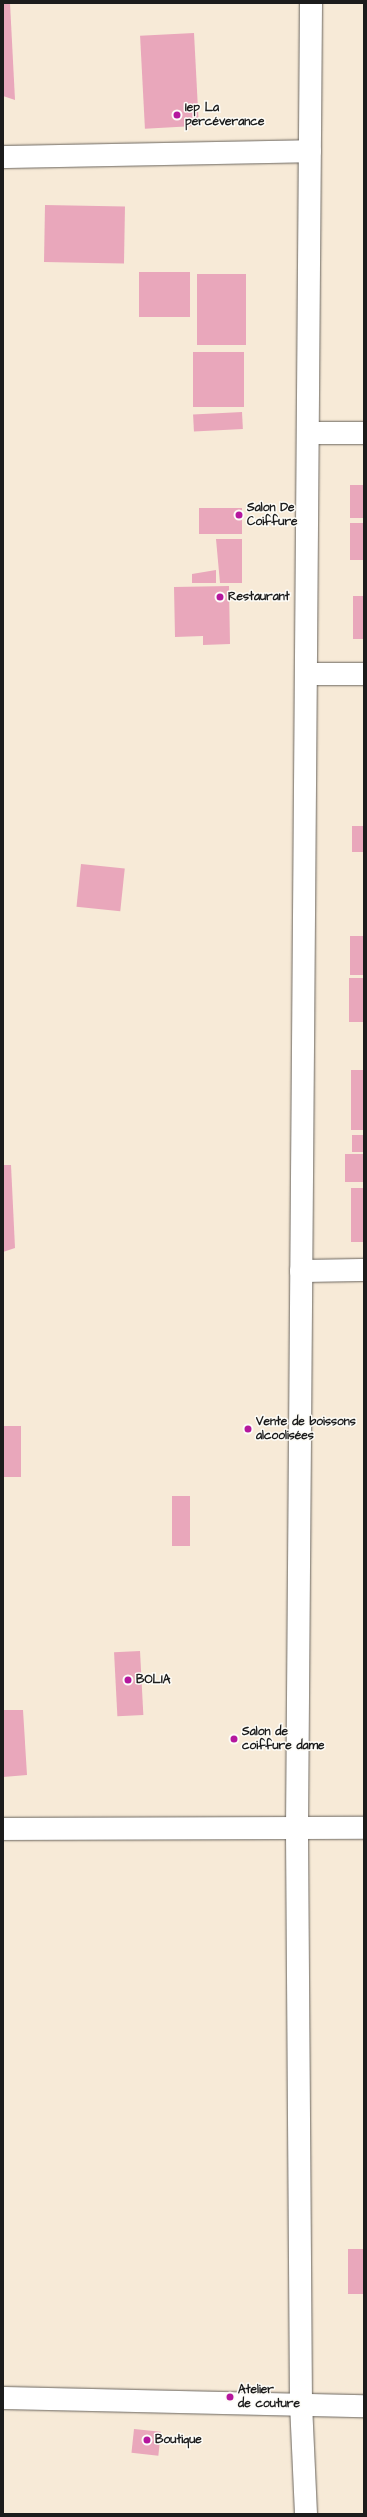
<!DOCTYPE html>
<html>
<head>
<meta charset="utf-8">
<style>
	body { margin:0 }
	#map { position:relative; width:367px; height:2517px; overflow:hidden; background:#f7ead7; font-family:"Architects Daughter",sans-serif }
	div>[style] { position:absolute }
	.building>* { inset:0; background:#e9a7bb; transform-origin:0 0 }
	.roads { filter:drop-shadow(0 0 1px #69645d) drop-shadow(0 0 1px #69645d) }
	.minor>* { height:22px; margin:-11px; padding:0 11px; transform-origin:11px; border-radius:11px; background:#fff }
	.dots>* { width:11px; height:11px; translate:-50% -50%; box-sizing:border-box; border:2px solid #fdfcf7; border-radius:50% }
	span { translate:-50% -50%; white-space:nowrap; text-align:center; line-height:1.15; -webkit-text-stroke:3px #fdfcf7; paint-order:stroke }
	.poi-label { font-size:12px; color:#1c1c1c; font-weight:700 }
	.left { translate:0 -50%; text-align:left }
	.frame { position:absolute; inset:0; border:4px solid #1c1c1c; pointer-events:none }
</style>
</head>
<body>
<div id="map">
	<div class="building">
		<div style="clip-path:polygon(3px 3px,10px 3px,15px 100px,3px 96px)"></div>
		<div style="left:194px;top:33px;width:93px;height:54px;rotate:87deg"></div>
		<div style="left:45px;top:205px;width:80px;height:57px;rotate:1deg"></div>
		<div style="left:190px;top:272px;width:45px;height:51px;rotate:90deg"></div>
		<div style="left:197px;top:274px;width:49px;height:71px"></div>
		<div style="left:193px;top:352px;width:51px;height:55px"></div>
		<div style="left:242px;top:412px;width:17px;height:49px;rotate:87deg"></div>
		<div style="left:350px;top:485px;width:14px;height:33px"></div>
		<div style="left:242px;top:508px;width:26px;height:43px;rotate:90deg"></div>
		<div style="left:350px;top:523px;width:14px;height:37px"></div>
		<div style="clip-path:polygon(216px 539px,242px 539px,242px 583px,220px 583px)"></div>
		<div style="clip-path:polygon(216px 570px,216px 583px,192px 583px,192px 574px)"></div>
		<div style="clip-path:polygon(229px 586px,230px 644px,203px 645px,203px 636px,175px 637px,174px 587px)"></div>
		<div style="left:353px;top:596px;width:11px;height:43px"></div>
		<div style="left:352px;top:826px;width:12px;height:26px"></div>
		<div style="left:81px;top:864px;width:44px;height:43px;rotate:6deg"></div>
		<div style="left:350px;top:936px;width:14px;height:39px"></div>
		<div style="left:349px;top:978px;width:15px;height:44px"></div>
		<div style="left:351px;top:1070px;width:13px;height:60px"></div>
		<div style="left:352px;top:1135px;width:12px;height:17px"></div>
		<div style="left:345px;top:1154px;width:19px;height:28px"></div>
		<div style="clip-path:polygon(3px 1165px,11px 1165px,15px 1248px,3px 1252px)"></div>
		<div style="left:351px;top:1188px;width:13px;height:54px"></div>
		<div style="left:3px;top:1426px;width:18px;height:51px"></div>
		<div style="left:172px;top:1496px;width:18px;height:50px"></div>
		<div style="left:140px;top:1651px;width:64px;height:26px;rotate:87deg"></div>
		<div style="clip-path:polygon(3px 1710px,23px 1710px,27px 1775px,3px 1777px)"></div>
		<div style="left:348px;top:2249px;width:16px;height:45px"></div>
		<div style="left:134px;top:2429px;width:27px;height:24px;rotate:6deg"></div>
	</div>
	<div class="roads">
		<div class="minor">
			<div style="left:3px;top:157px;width:307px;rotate:-1.1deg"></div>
			<div style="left:308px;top:433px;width:56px"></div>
			<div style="left:306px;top:674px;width:58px"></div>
			<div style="left:301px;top:1271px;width:63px;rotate:-0.9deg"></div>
			<div style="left:3px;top:1829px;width:361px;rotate:-0.2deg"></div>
			<div style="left:3px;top:2398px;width:361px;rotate:1.3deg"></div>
			<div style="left:306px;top:2514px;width:109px;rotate:-92.6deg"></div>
			<div style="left:301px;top:2405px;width:577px;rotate:-90.4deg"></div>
			<div style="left:297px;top:1828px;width:1825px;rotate:-89.56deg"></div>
		</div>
	</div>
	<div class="dots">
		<div style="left:177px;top:115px;background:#b5179e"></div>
		<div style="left:239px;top:515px;background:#b5179e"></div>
		<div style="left:220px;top:597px;background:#b5179e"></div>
		<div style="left:248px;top:1429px;background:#b5179e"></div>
		<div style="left:128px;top:1680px;background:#b5179e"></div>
		<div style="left:234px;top:1739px;background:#b5179e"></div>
		<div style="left:230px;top:2397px;background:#b5179e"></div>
		<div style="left:147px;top:2440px;background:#b5179e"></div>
	</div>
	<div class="poi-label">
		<span class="left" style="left:185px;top:115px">Iep La<br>percéverance</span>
		<span class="left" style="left:247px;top:515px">Salon De<br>Coiffure</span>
		<span class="left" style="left:228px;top:597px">Restaurant</span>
		<span class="left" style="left:256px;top:1429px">Vente de boissons<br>alcoolisées</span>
		<span class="left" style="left:136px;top:1680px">BOLIA</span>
		<span class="left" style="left:242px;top:1739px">Salon de<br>coiffure dame</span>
		<span class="left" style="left:238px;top:2397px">Atelier<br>de couture</span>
		<span class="left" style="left:155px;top:2440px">Boutique</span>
	</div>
	<div class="frame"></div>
</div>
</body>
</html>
